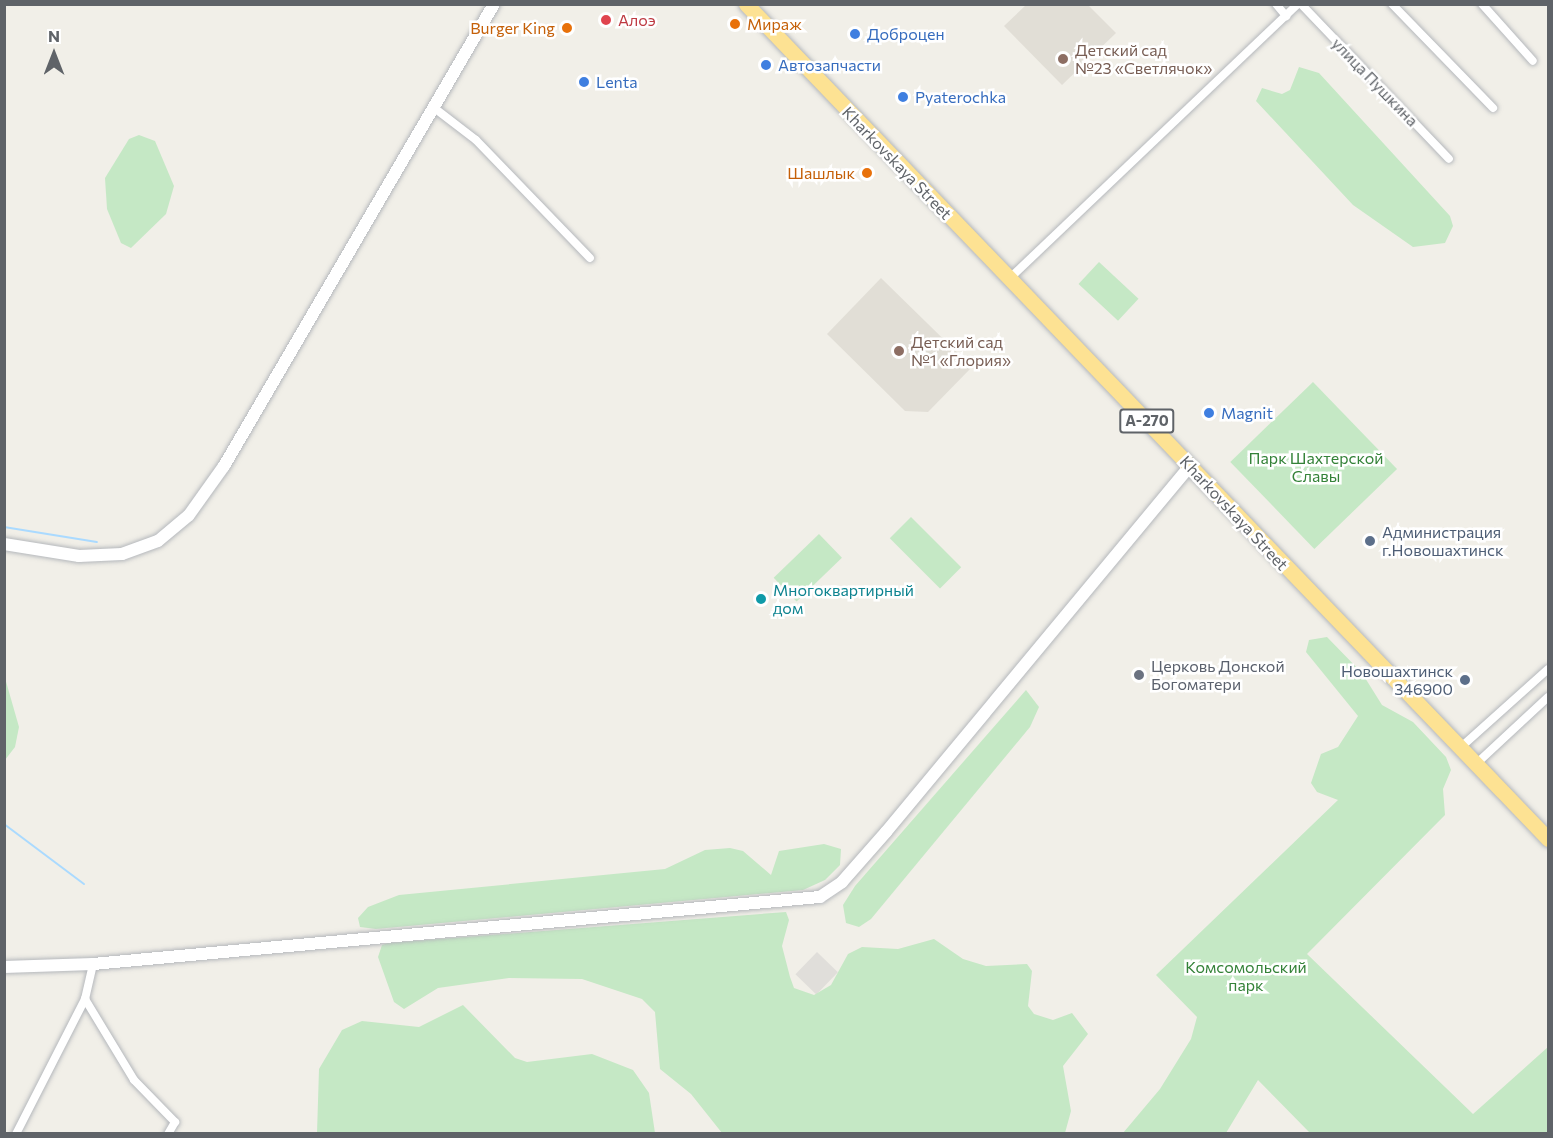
<!DOCTYPE html>
<html>
<head>
<meta charset="utf-8">
<style>
	body { margin:0 }
	#map { position:relative; width:1553px; height:1138px; overflow:hidden; background:#f1efe8; font-family:Commissioner,sans-serif }
	div>[style] { position:absolute }
	.industrial>* { inset:0; background:#e0deda; transform-origin:0 0 }
	.education>* { inset:0; background:#e1ded6 }
	.green>* { inset:0; background:#c5e8c5; transform-origin:0 0 }
	.stream>* { height:2px; margin:-1px; padding:0 1px; transform-origin:1px; border-radius:1px; background:#aadaff }
	.roads { filter:drop-shadow(0 0 2px #b5b8bc) drop-shadow(0 0 2px #b5b8bc) }
	.street>* { height:8px; margin:-4px; padding:0 4px; transform-origin:4px; border-radius:4px; background:#fff }
	.secondary>* { height:12px; margin:-6px; padding:0 6px; transform-origin:6px; border-radius:6px; background:#fff }
	.highway>* { height:15px; margin:-7.5px; padding:0 7.5px; transform-origin:7.5px; border-radius:7.5px; background:#fde293 }
	.dots>* { width:16px; height:16px; translate:-50% -50%; box-sizing:border-box; border:3px solid #fff; border-radius:50% }
	span { translate:-50% -50%; white-space:nowrap; text-align:center; line-height:1.15; -webkit-text-stroke:5px #fff; paint-order:stroke }
	.shield-label span { padding:2px 4px; background:#fff; border:2px solid; border-radius:4px; -webkit-text-stroke-width:0 }
	.shield-label { font-size:15px; color:#5f6368; font-weight:700 }
	.health-label { font-size:16px; color:#be3a42 }
	.left { translate:0 -50%; text-align:left }
	.food-label { font-size:16px; color:#c56008 }
	.right { translate:-100% -50%; text-align:right }
	.shop-label { font-size:16px; color:#366cbe }
	.education-label { font-size:16px; color:#785e54 }
	.street-label { font-size:16px; color:#5f6368 }
	.park-label { font-size:16px; color:#348238 }
	.service-label { font-size:16px; color:#4e5e75 }
	.culture-label { font-size:16px; color:#0d838f }
	.worship-label { font-size:16px; color:#5b616d }
	.frame { position:absolute; inset:0; border:6px solid #5f6368; pointer-events:none }
	.north { position:absolute; left:24px; top:24px; width:60px; height:60px; -webkit-text-stroke:4px #fff; paint-order:stroke; rotate:0deg; font-size:16px; font-weight:700; line-height:24px; text-align:center; color:#5f6368 }
	.north::after { content:''; display:block; margin:auto; width:21px; height:27px; background:#5f6368; clip-path:polygon(50% 0,100% 100%,50% 72%,0 100%) }
</style>
</head>
<body>
<div id="map">
	<div class="industrial">
		<div style="left:817px;top:952px;width:29px;height:31px;rotate:44deg"></div>
	</div>
	<div class="education">
		<div style="clip-path:polygon(1026px 5px,1088px 5px,1116px 33px,1062px 85px,1004px 26px)"></div>
		<div style="clip-path:polygon(881px 278px,972px 367px,928px 412px,905px 411px,827px 334px)"></div>
	</div>
	<div class="green">
		<div style="clip-path:polygon(1299px 67px,1319px 73px,1450px 216px,1453px 226px,1445px 243px,1413px 247px,1353px 205px,1256px 101px,1262px 88px,1282px 94px,1290px 90px)"></div>
		<div style="clip-path:polygon(139px 135px,155px 141px,174px 186px,166px 214px,131px 248px,121px 243px,107px 209px,105px 178px,129px 139px)"></div>
		<div style="left:1099px;top:262px;width:54px;height:30px;rotate:43deg"></div>
		<div style="left:1313px;top:382px;width:121px;height:115px;rotate:46deg"></div>
		<div style="left:911px;top:517px;width:71px;height:30px;rotate:45deg"></div>
		<div style="left:819px;top:534px;width:33px;height:63px;rotate:46deg"></div>
		<div style="clip-path:polygon(1327px 637px,1362px 673px,1382px 705px,1413px 722px,1446px 757px,1451px 770px,1443px 789px,1445px 815px,1307px 954px,1473px 1114px,1548px 1047px,1548px 1133px,1310px 1133px,1258px 1080px,1226px 1133px,1123px 1133px,1160px 1089px,1191px 1039px,1197px 1017px,1156px 975px,1338px 800px,1317px 792px,1311px 783px,1321px 754px,1338px 747px,1358px 716px,1306px 652px,1309px 640px)"></div>
		<div style="clip-path:polygon(5px 678px,19px 727px,15px 747px,5px 760px)"></div>
		<div style="clip-path:polygon(1026px 690px,1039px 707px,1030px 727px,871px 919px,859px 927px,846px 923px,843px 905px,855px 886px)"></div>
		<div style="clip-path:polygon(824px 844px,841px 849px,840px 865px,825px 880px,803px 890px,376px 929px,360px 927px,358px 918px,368px 907px,399px 895px,665px 869px,705px 850px,730px 848px,743px 851px,771px 875px,779px 851px)"></div>
		<div style="clip-path:polygon(786px 912px,789px 920px,782px 946px,790px 977px,794px 988px,814px 995px,831px 985px,848px 954px,862px 947px,898px 949px,934px 939px,963px 959px,986px 966px,1027px 964px,1032px 971px,1028px 1006px,1034px 1014px,1053px 1020px,1072px 1013px,1088px 1034px,1063px 1066px,1071px 1111px,1065px 1133px,722px 1133px,691px 1094px,660px 1069px,655px 1012px,642px 999px,582px 979px,509px 978px,438px 988px,404px 1009px,394px 1002px,378px 957px,382px 945px,388px 943px)"></div>
		<div style="clip-path:polygon(463px 1005px,515px 1058px,527px 1062px,592px 1054px,633px 1070px,649px 1093px,655px 1133px,317px 1133px,319px 1069px,342px 1030px,362px 1021px,419px 1027px)"></div>
	</div>
	<div class="stream">
		<div style="left:4px;top:527px;width:94px;rotate:9.2deg"></div>
		<div style="left:4px;top:824px;width:100px;rotate:36.9deg"></div>
	</div>
	<div class="roads">
		<div class="street">
			<div style="left:1276px;top:4px;width:16px;rotate:50deg"></div>
			<div style="left:1301px;top:4px;width:214px;rotate:46.3deg"></div>
			<div style="left:1392px;top:4px;width:145px;rotate:45.8deg"></div>
			<div style="left:1482px;top:4px;width:76px;rotate:48.2deg"></div>
			<div style="left:433px;top:107px;width:54px;rotate:37.5deg"></div>
			<div style="left:476px;top:140px;width:164px;rotate:46deg"></div>
			<div style="left:1009px;top:279px;width:399px;rotate:-43.6deg"></div>
			<div style="left:1460px;top:748px;width:118px;rotate:-41.9deg"></div>
			<div style="left:1476px;top:764px;width:98px;rotate:-42.9deg"></div>
			<div style="left:85px;top:999px;width:95px;rotate:58.8deg"></div>
			<div style="left:134px;top:1080px;width:59px;rotate:45.7deg"></div>
			<div style="left:175px;top:1122px;width:14px;rotate:120deg"></div>
			<div style="left:16px;top:1134px;width:152px;rotate:-62.9deg"></div>
			<div style="left:85px;top:999px;width:36px;rotate:-77deg"></div>
		</div>
		<div class="secondary">
			<div style="left:4px;top:544px;width:76px;rotate:9.1deg"></div>
			<div style="left:79px;top:556px;width:43px;rotate:-2.7deg"></div>
			<div style="left:122px;top:554px;width:38px;rotate:-20deg"></div>
			<div style="left:158px;top:541px;width:40px;rotate:-40deg"></div>
			<div style="left:189px;top:515px;width:60px;rotate:-54.5deg"></div>
			<div style="left:224px;top:466px;width:535px;rotate:-59.7deg"></div>
			<div style="left:4px;top:967px;width:89px;rotate:-1.9deg"></div>
			<div style="left:93px;top:964px;width:730px;rotate:-5.27deg"></div>
			<div style="left:820px;top:897px;width:27px;rotate:-34deg"></div>
			<div style="left:842px;top:882px;width:67px;rotate:-48.7deg"></div>
			<div style="left:886px;top:832px;width:474px;rotate:-50.3deg"></div>
		</div>
		<div class="highway">
			<div style="left:746px;top:4px;width:1158px;rotate:46.15deg"></div>
		</div>
	</div>
	<div class="dots">
		<div style="left:606px;top:20px;background:#e0444e"></div>
		<div style="left:735px;top:24px;background:#e8710a"></div>
		<div style="left:567px;top:28px;background:#e8710a"></div>
		<div style="left:855px;top:34px;background:#3f7fe0"></div>
		<div style="left:1063px;top:59px;background:#8d6e63"></div>
		<div style="left:766px;top:65px;background:#3f7fe0"></div>
		<div style="left:584px;top:82px;background:#3f7fe0"></div>
		<div style="left:903px;top:97px;background:#3f7fe0"></div>
		<div style="left:867px;top:173px;background:#e8710a"></div>
		<div style="left:899px;top:351px;background:#8d6e63"></div>
		<div style="left:1209px;top:413px;background:#3f7fe0"></div>
		<div style="left:1370px;top:541px;background:#5c6f8a"></div>
		<div style="left:761px;top:599px;background:#0f9aa8"></div>
		<div style="left:1139px;top:675px;background:#6b7280"></div>
		<div style="left:1465px;top:680px;background:#5c6f8a"></div>
	</div>
	<div class="shield-label">
		<span style="left:1147px;top:421px">А-270</span>
	</div>
	<div class="health-label">
		<span class="left" style="left:618px;top:20px">Алоэ</span>
	</div>
	<div class="food-label">
		<span class="left" style="left:747px;top:24px">Мираж</span>
		<span class="right" style="left:555px;top:28px">Burger King</span>
		<span class="right" style="left:855px;top:173px">Шашлык</span>
	</div>
	<div class="shop-label">
		<span class="left" style="left:867px;top:34px">Доброцен</span>
		<span class="left" style="left:778px;top:65px">Автозапчасти</span>
		<span class="left" style="left:596px;top:82px">Lenta</span>
		<span class="left" style="left:915px;top:97px">Pyaterochka</span>
		<span class="left" style="left:1221px;top:413px">Magnit</span>
	</div>
	<div class="education-label">
		<span class="left" style="left:1075px;top:59px">Детский сад<br>№23 «Светлячок»</span>
		<span class="left" style="left:911px;top:351px">Детский сад<br>№1 «Глория»</span>
	</div>
	<div class="street-label">
		<span style="left:1375px;top:82px;rotate:46deg">улица Пушкина</span>
		<span style="left:897px;top:163px;rotate:46deg">Kharkovskaya Street</span>
		<span style="left:1234px;top:513px;rotate:47deg">Kharkovskaya Street</span>
	</div>
	<div class="park-label">
		<span style="left:1316px;top:467px">Парк Шахтерской<br>Славы</span>
		<span style="left:1246px;top:976px">Комсомольский<br>парк</span>
	</div>
	<div class="service-label">
		<span class="left" style="left:1382px;top:541px">Администрация<br>г.Новошахтинск</span>
		<span class="right" style="left:1453px;top:680px">Новошахтинск<br>346900</span>
	</div>
	<div class="culture-label">
		<span class="left" style="left:773px;top:599px">Многоквартирный<br>дом</span>
	</div>
	<div class="worship-label">
		<span class="left" style="left:1151px;top:675px">Церковь Донской<br>Богоматери</span>
	</div>
	<div class="frame"></div>
	<div class="north">N</div>
</div>
</body>
</html>
